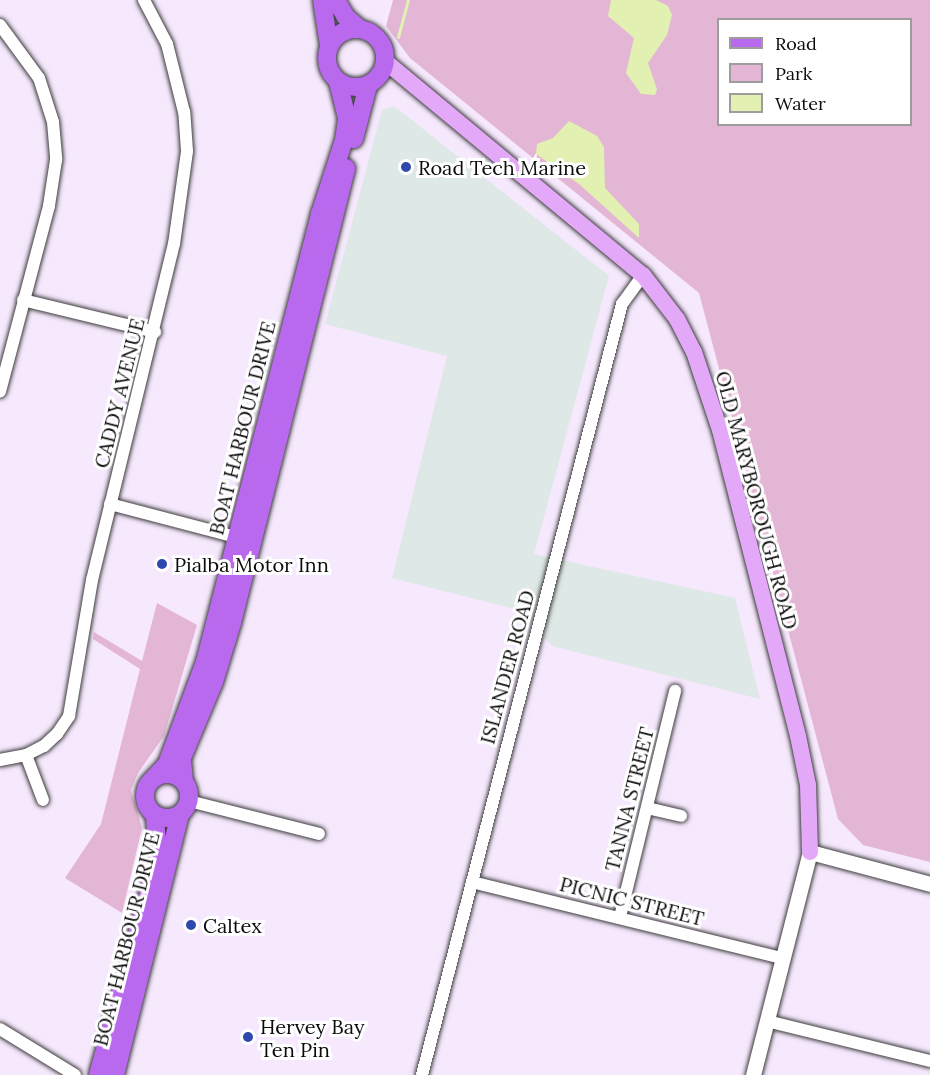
<!DOCTYPE html>
<html>
<head>
<meta charset="utf-8">
<style>
	body { margin:0 }
	#map { position:relative; width:930px; height:1075px; overflow:hidden; background:#f6e8fd; font-family:Lora,serif }
	div>[style] { position:absolute }
	.industrial>* { inset:0; background:#dee8e6 }
	.green>* { inset:0; background:#e4b6d5 }
	.water>* { inset:0; background:#e2f0b2 }
	.stream>* { height:3px; margin:-1.5px; padding:0 1.5px; transform-origin:1.5px; border-radius:1.5px; background:#e2f0b2 }
	.roads { filter:drop-shadow(0 0 2px #3d3d3d) drop-shadow(0 0 2px #3d3d3d) }
	.minor>* { height:12px; margin:-6px; padding:0 6px; transform-origin:6px; border-radius:6px; background:#fff }
	.tertiary>* { height:15px; margin:-7.5px; padding:0 7.5px; transform-origin:7.5px; border-radius:7.5px; background:#fff }
	.secondary>* { height:16px; margin:-8px; padding:0 8px; transform-origin:8px; border-radius:8px; background:#e3a9f8 }
	.primary>* { height:18px; margin:-9px; padding:0 9px; transform-origin:9px; border-radius:9px; background:#b869ed }
	.primary>.ring { margin:-9px; padding:0; box-sizing:content-box; background:none; border:18px solid #b869ed; border-radius:50% }
	.dots>* { width:16px; height:16px; translate:-50% -50%; box-sizing:border-box; border:3px solid #fff; border-radius:50% }
	span { translate:-50% -50%; white-space:nowrap; text-align:center; line-height:1.15; -webkit-text-stroke:6px #fff; paint-order:stroke }
	.poi-label { font-size:20px; color:#0a0a0a }
	.left { translate:0 -50%; text-align:left }
	.street-label { font-size:20px; color:#0a0a0a }
	.legend { position:absolute; left:717px; top:18px; width:195px; height:108px; box-sizing:border-box; background:#fff; border:2px solid #9d9d9d; margin:0; padding:8px 10px; list-style:none; font-size:18px; color:#0a0a0a }
	.legend li { display:flex; align-items:center; gap:12px; height:30px }
	.legend b { width:30px; border:2px solid #9d9d9d }
</style>
</head>
<body>
<div id="map">
	<div class="industrial">
		<div style="clip-path:polygon(394px 106px,609px 276px,534px 554px,735px 598px,760px 699px,552px 646px,519px 610px,392px 578px,447px 356px,325px 324px,382px 110px)"></div>
	</div>
	<div class="green">
		<div style="clip-path:polygon(evenodd,393px 0,930px 0,930px 862px,863px 845px,838px 819px,699px 293px,410px 58px,386px 26px,393px 0,718px 20px,910px 20px,910px 124px,718px 124px,718px 20px)"></div>
		<div style="clip-path:polygon(157px 603px,197px 625px,164px 736px,138px 773px,131px 790px,142px 828px,122px 913px,65px 878px,101px 824px,140px 669px,93px 639px,94px 632px,142px 661px)"></div>
	</div>
	<div class="water">
		<div style="clip-path:polygon(611px 0,656px 0,668px 6px,672px 15px,667px 35px,648px 63px,657px 89px,655px 95px,641px 94px,626px 73px,634px 38px,608px 16px)"></div>
		<div style="clip-path:polygon(569px 121px,597px 136px,604px 147px,605px 188px,639px 224px,639px 238px,579px 184px,536px 154px,537px 144px,553px 138px)"></div>
	</div>
	<div class="stream">
		<div style="left:398px;top:37px;width:38px;rotate:-75deg"></div>
	</div>
	<div class="roads">
		<div class="minor">
			<div style="left:0;top:25px;width:66px;rotate:53.7deg"></div>
			<div style="left:39px;top:78px;width:46px;rotate:72.3deg"></div>
			<div style="left:53px;top:122px;width:38px;rotate:85deg"></div>
			<div style="left:56px;top:160px;width:47px;rotate:98.7deg"></div>
			<div style="left:49px;top:206px;width:192px;rotate:104.8deg"></div>
			<div style="left:23px;top:300px;width:136px;rotate:13.6deg"></div>
			<div style="left:110px;top:504px;width:138px;rotate:14.7deg"></div>
			<div style="left:26px;top:755px;width:48px;rotate:69.3deg"></div>
			<div style="left:0;top:760px;width:26px;rotate:-11deg"></div>
			<div style="left:26px;top:755px;width:20px;rotate:-27deg"></div>
			<div style="left:44px;top:746px;width:18px;rotate:-43deg"></div>
			<div style="left:57px;top:734px;width:22px;rotate:-56deg"></div>
			<div style="left:69px;top:716px;width:138px;rotate:-80.4deg"></div>
			<div style="left:92px;top:580px;width:346px;rotate:-76.3deg"></div>
			<div style="left:174px;top:244px;width:94px;rotate:-82deg"></div>
			<div style="left:187px;top:151px;width:39px;rotate:-94deg"></div>
			<div style="left:184px;top:112px;width:70px;rotate:-104deg"></div>
			<div style="left:167px;top:44px;width:50px;rotate:-117.6deg"></div>
			<div style="left:189px;top:801px;width:134px;rotate:14.2deg"></div>
			<div style="left:647px;top:808px;width:35px;rotate:13deg"></div>
			<div style="left:472px;top:882px;width:319px;rotate:13.8deg"></div>
			<div style="left:620px;top:917px;width:233px;rotate:-76.3deg"></div>
			<div style="left:767px;top:1021px;width:168px;rotate:13.8deg"></div>
			<div style="left:0;top:1029px;width:88px;rotate:31.5deg"></div>
			<div style="left:422px;top:1075px;width:797px;rotate:-75.46deg"></div>
			<div style="left:622px;top:304px;width:36px;rotate:-54deg"></div>
		</div>
		<div class="tertiary">
			<div style="left:753px;top:1075px;width:230px;rotate:-75.7deg"></div>
			<div style="left:810px;top:852px;width:124px;rotate:14.9deg"></div>
		</div>
		<div class="secondary">
			<div style="left:386px;top:62px;width:334px;rotate:39.7deg"></div>
			<div style="left:643px;top:275px;width:56px;rotate:52.3deg"></div>
			<div style="left:677px;top:319px;width:37px;rotate:63deg"></div>
			<div style="left:694px;top:352px;width:82px;rotate:71.6deg"></div>
			<div style="left:720px;top:430px;width:316px;rotate:75.7deg"></div>
			<div style="left:798px;top:736px;width:50px;rotate:78.5deg"></div>
			<div style="left:808px;top:785px;width:67px;rotate:88.3deg"></div>
		</div>
		<div class="primary">
			<div style="left:322px;top:0;width:47px;rotate:81.3deg"></div>
			<div style="left:336px;top:0;width:20px;rotate:60deg"></div>
			<div style="left:346px;top:17px;width:18px;rotate:41deg"></div>
			<div class="ring" style="left:327px;top:29px;width:40px;height:40px"></div>
			<div style="left:354px;top:139px;width:55px;rotate:-75.2deg"></div>
			<div class="ring" style="left:145px;top:774px;width:26px;height:26px"></div>
			<div style="left:154px;top:778px;width:19px;rotate:-47deg"></div>
			<div style="left:167px;top:764px;width:109px;rotate:-69.6deg"></div>
			<div style="left:205px;top:662px;width:463px;rotate:-75.6deg"></div>
			<div style="left:320px;top:214px;width:78px;rotate:-72deg"></div>
			<div style="left:344px;top:140px;width:22px;rotate:-82deg"></div>
			<div style="left:347px;top:118px;width:37px;rotate:-104deg"></div>
			<div style="left:184px;top:782px;width:24px;rotate:-95deg"></div>
			<div style="left:182px;top:758px;width:82px;rotate:-67.2deg"></div>
			<div style="left:214px;top:682px;width:62px;rotate:-73deg"></div>
			<div style="left:232px;top:623px;width:469px;rotate:-75.9deg"></div>
			<div style="left:98px;top:1075px;width:224px;rotate:-74.5deg"></div>
			<div style="left:158px;top:859px;width:43px;rotate:-94deg"></div>
			<div style="left:115px;top:1075px;width:269px;rotate:-76deg"></div>
		</div>
	</div>
	<div class="dots">
		<div style="left:406px;top:167px;background:#2f48ad"></div>
		<div style="left:162px;top:564px;background:#2f48ad"></div>
		<div style="left:191px;top:925px;background:#2f48ad"></div>
		<div style="left:248px;top:1037px;background:#2f48ad"></div>
	</div>
	<div class="poi-label">
		<span class="left" style="left:418px;top:167px">Road Tech Marine</span>
		<span class="left" style="left:174px;top:564px">Pialba Motor Inn</span>
		<span class="left" style="left:203px;top:925px">Caltex</span>
		<span class="left" style="left:260px;top:1038px">Hervey Bay<br>Ten Pin</span>
	</div>
	<div class="street-label">
		<span style="left:119px;top:393px;rotate:-76deg">CADDY AVENUE</span>
		<span style="left:242px;top:428px;rotate:-76deg">BOAT HARBOUR DRIVE</span>
		<span style="left:757px;top:500px;rotate:75deg">OLD MARYBOROUGH ROAD</span>
		<span style="left:507px;top:667px;rotate:-75deg">ISLANDER ROAD</span>
		<span style="left:629px;top:799px;rotate:-76deg">TANNA STREET</span>
		<span style="left:632px;top:901px;rotate:14deg">PICNIC STREET</span>
		<span style="left:126px;top:939px;rotate:-76deg">BOAT HARBOUR DRIVE</span>
	</div>
	<ul class="legend">
	<li><b style="height:8px;background:#b869ed"></b>Road</li>
	<li><b style="height:16px;background:#e4b6d5"></b>Park</li>
	<li><b style="height:16px;background:#e2f0b2"></b>Water</li>
	</ul>
</div>
</body>
</html>
